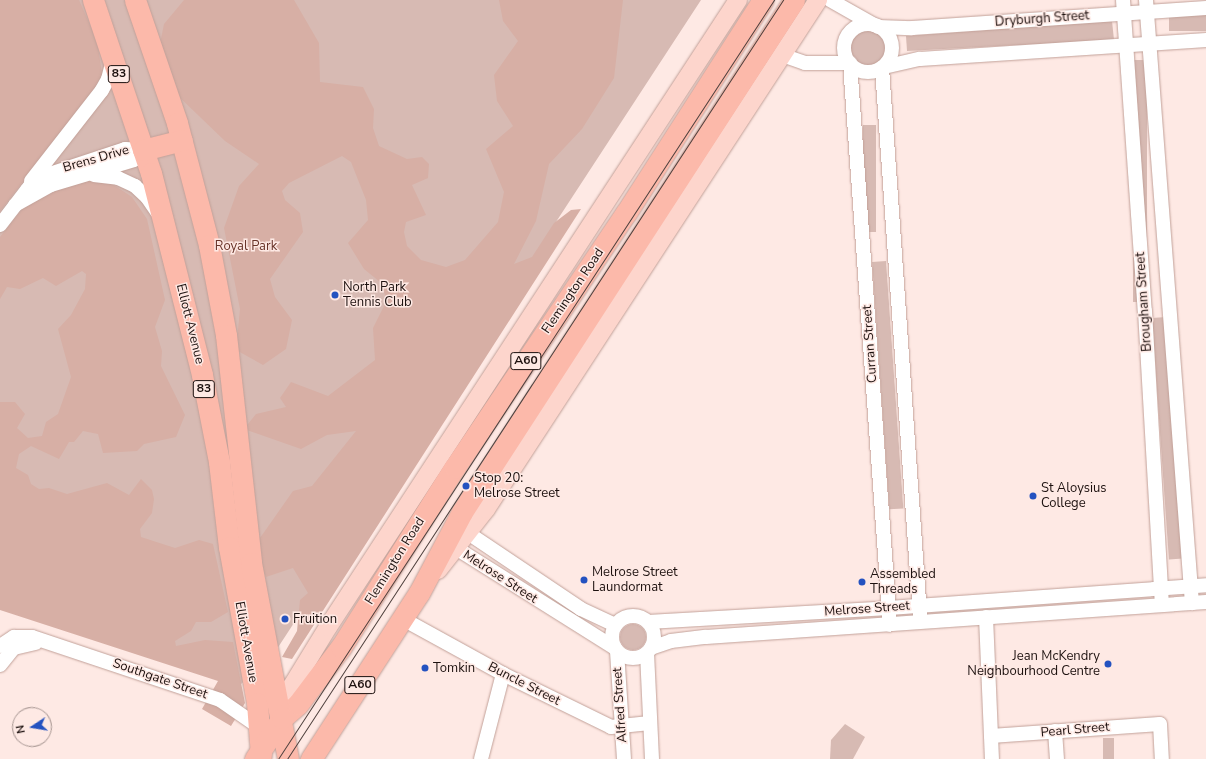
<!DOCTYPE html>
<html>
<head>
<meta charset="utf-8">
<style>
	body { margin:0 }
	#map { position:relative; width:1206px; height:759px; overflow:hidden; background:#fee9e4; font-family:"Nunito Sans",sans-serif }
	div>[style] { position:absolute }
	.green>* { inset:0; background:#d7bab3; transform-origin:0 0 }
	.round { border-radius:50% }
	.forest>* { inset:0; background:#d7afa5 }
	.roads { filter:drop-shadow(0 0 1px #c2a199) drop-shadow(0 0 1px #c2a199) }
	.minor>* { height:14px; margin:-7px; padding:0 7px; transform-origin:7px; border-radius:7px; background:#fff }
	.minor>.ring { margin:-7px; padding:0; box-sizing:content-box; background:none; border:14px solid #fff; border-radius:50% }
	.major>* { height:18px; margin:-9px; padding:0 9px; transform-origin:9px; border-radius:9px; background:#fdd5cc }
	.highway>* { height:21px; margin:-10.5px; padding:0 10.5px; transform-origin:10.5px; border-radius:10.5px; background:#fcb9aa }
	.tram>* { height:1px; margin:-0.5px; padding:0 0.5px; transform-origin:0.5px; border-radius:0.5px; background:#4f413e }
	.dots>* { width:11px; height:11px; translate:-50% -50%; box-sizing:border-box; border:2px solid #fee9e4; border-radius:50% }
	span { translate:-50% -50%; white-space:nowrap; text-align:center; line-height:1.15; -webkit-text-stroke:3px #fee9e4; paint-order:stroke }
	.shield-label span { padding:1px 3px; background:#fee9e4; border:1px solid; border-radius:3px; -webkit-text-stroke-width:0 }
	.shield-label { font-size:12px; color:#1d110f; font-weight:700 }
	.street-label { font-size:13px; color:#1d110f }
	.park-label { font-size:13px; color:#683328 }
	.poi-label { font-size:13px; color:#1d110f }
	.left { translate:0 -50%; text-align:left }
	.right { translate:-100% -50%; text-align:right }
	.north { position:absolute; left:12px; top:707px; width:40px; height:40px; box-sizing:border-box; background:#fee9e4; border:1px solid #a4938f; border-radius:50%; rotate:258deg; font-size:11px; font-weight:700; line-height:16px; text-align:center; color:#1d110f }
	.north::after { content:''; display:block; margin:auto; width:14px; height:18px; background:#2452c0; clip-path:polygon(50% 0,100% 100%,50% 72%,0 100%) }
</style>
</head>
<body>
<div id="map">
	<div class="green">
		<div style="clip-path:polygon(0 0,701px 0,275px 652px,239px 686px,34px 605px,0 610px)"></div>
		<div style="left:1206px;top:15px;width:16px;height:37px;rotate:90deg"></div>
		<div style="clip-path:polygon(1112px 21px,1114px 40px,907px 51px,906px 36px)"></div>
		<div class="round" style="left:850px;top:31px;width:36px;height:36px"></div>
		<div style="left:1133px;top:60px;width:14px;height:242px"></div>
		<div style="left:863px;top:125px;width:13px;height:107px"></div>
		<div style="left:886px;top:261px;width:248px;height:14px;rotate:86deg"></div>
		<div style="left:1166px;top:317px;width:242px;height:14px;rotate:86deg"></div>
		<div class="round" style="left:620px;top:624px;width:26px;height:26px"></div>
		<div style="clip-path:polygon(845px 724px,865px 737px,853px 759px,830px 759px,831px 740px)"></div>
		<div style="left:1103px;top:738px;width:11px;height:21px"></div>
	</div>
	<div class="forest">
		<div style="clip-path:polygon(0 0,79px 0,97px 41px,103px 80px,0 211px)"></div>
		<div style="clip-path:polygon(184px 0,294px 0,319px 43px,320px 82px,363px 87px,374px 109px,373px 128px,379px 146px,407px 159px,422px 157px,429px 164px,428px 178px,412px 185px,426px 215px,406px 222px,404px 232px,407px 246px,421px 260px,446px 267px,465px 260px,498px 222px,504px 192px,486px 149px,513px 126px,497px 101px,494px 75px,518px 41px,503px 21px,499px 0,623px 0,614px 78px,582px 129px,549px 164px,536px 221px,514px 264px,532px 257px,554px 223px,571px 210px,581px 209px,292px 659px,282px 657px,297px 631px,300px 600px,308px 593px,293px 568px,266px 577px,258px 559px,260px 538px,293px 491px,312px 486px,356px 431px,327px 435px,301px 449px,244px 429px,256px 414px,286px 407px,280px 398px,291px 382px,328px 396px,375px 360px,373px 328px,387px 300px,380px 282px,364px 269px,348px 243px,368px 220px,366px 200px,351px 162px,342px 156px,289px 183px,282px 191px,285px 200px,300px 213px,303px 232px,270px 279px,275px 297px,292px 320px,286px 349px,263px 365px,236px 350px,240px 309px,224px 228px,239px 186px,259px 164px,225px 141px,174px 92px,160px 44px,164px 24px)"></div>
		<div style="clip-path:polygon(106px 180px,132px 197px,147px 219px,165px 300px,155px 327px,162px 351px,161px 366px,185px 415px,176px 437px,144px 444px,137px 451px,103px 453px,98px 434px,83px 431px,74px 442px,69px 442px,59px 459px,31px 446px,19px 454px,16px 468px,28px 475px,31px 484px,39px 489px,49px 488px,67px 494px,107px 483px,129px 495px,141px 479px,152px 490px,154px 499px,152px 513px,140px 529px,141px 537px,175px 548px,199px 540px,213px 544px,228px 612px,211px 622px,196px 622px,191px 631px,175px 641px,176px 646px,205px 640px,233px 642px,245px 703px,231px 726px,202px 709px,218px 681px,0 610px,0 402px,15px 402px,25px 414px,17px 428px,28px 438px,42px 436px,46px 422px,58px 414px,71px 377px,58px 329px,71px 315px,85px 289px,86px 274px,82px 271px,56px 286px,43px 278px,20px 289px,7px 287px,0 299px,0 237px,28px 202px,75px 182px)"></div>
	</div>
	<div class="roads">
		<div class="minor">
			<div style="left:830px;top:0;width:51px;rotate:29.6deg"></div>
			<div style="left:1123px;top:0;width:312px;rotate:86deg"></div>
			<div style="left:1145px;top:311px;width:294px;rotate:86.7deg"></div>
			<div style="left:1146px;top:0;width:605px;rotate:85.64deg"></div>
			<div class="ring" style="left:844px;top:24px;width:34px;height:34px"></div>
			<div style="left:878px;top:27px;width:34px;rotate:2deg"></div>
			<div style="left:912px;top:28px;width:295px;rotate:-3.9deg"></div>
			<div style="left:782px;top:55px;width:24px;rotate:19deg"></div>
			<div style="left:805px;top:63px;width:44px"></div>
			<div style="left:850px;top:63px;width:563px;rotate:85.93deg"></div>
			<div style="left:884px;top:67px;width:37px;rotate:-13deg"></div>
			<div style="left:920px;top:59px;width:287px;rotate:-3.8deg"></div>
			<div style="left:882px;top:68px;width:549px;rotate:86.03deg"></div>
			<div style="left:94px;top:175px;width:24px;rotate:7deg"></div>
			<div style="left:118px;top:178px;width:19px;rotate:25deg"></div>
			<div style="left:135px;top:186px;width:16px;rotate:43deg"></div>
			<div style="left:147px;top:197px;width:18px;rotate:56deg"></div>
			<div style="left:31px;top:181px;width:115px;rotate:-52deg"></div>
			<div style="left:102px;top:90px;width:13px;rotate:-61deg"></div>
			<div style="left:108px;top:79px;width:20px;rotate:-75deg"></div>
			<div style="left:0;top:225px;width:44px;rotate:-52.4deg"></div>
			<div style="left:27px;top:190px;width:5px;rotate:-53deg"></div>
			<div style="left:30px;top:186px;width:20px;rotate:-33deg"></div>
			<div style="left:47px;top:175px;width:82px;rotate:-18.4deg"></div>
			<div style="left:125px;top:149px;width:18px;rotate:3deg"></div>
			<div style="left:143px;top:150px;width:13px;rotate:132deg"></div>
			<div style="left:134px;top:160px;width:87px;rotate:163.2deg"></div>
			<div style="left:51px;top:185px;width:41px;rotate:150.9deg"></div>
			<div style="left:468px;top:533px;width:136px;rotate:33.9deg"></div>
			<div style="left:581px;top:609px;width:38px;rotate:25deg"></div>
			<div style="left:456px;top:548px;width:188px;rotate:32.2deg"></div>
			<div class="ring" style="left:612px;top:616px;width:28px;height:28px"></div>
			<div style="left:986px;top:617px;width:142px;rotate:87.6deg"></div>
			<div style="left:403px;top:619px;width:114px;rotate:28.8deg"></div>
			<div style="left:503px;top:674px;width:120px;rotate:26.1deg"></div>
			<div style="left:611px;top:727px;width:39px;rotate:-6deg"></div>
			<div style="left:648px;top:622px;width:241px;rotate:-3.3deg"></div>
			<div style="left:889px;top:608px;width:318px;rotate:-4.1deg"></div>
			<div style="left:0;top:646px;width:17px;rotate:-33deg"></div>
			<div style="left:14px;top:637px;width:18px"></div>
			<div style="left:32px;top:637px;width:198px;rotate:18.5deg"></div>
			<div style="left:220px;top:700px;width:47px;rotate:34.7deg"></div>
			<div style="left:651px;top:648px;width:21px;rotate:-19deg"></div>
			<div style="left:671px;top:641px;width:35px;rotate:-7deg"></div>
			<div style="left:706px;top:637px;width:501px;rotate:-4deg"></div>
			<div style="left:617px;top:651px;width:108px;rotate:86.3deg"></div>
			<div style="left:647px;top:653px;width:106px;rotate:87.3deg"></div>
			<div style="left:0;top:665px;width:22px;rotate:-51deg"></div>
			<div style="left:14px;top:648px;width:22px;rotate:-13deg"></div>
			<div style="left:1055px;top:731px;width:28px;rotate:86deg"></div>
			<div style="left:991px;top:736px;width:169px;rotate:-4.1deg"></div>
			<div style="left:1160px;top:724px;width:35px;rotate:87deg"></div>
			<div style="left:481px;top:759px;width:88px;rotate:-75.5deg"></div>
		</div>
		<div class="major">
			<div style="left:438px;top:570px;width:78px;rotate:-51.8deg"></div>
			<div style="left:486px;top:509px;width:608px;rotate:-56.89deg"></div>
			<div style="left:284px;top:716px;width:31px;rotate:-75deg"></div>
			<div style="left:292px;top:686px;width:69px;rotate:-58.6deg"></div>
			<div style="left:328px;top:627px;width:749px;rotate:-56.82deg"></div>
		</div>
		<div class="highway">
			<div style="left:93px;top:0;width:182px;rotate:71.5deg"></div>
			<div style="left:151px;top:173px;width:208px;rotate:75.8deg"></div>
			<div style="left:202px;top:375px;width:89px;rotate:78.9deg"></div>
			<div style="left:219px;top:462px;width:86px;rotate:83.3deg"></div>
			<div style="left:229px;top:547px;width:158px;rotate:79.8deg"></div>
			<div style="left:257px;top:703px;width:52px;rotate:85.6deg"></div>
			<div style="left:135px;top:0;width:130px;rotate:71.1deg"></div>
			<div style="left:177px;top:123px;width:126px;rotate:75.3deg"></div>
			<div style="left:209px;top:245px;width:92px;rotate:79.3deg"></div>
			<div style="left:226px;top:335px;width:229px;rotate:83.7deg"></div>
			<div style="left:251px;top:563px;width:199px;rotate:79.3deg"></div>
			<div style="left:143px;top:150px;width:40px;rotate:-14.4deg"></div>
			<div style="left:255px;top:759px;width:49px;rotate:-56.6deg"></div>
			<div style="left:282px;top:718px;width:21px;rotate:-41deg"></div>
			<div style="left:298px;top:704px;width:71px;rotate:-53deg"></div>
			<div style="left:341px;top:647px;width:213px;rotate:-57.7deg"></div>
			<div style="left:455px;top:467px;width:306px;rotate:-56.1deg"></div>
			<div style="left:626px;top:213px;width:253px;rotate:-57.3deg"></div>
			<div style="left:311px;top:759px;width:198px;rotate:-57deg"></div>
			<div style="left:419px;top:593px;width:92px;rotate:-62deg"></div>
			<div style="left:462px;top:512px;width:610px;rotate:-57.04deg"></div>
		</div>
	</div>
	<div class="tram">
		<div style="left:278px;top:759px;width:907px;rotate:-56.84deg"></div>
		<div style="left:287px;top:759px;width:907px;rotate:-56.84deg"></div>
	</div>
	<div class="dots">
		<div style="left:335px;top:295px;background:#2452c0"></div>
		<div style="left:466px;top:486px;background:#2452c0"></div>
		<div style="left:1033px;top:496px;background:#2452c0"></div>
		<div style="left:584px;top:580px;background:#2452c0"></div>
		<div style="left:862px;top:582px;background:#2452c0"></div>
		<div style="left:285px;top:619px;background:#2452c0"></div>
		<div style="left:1108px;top:664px;background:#2452c0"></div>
		<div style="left:425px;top:668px;background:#2452c0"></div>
	</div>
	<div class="shield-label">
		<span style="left:119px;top:74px">83</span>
		<span style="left:526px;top:361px">A60</span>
		<span style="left:204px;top:389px">83</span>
		<span style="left:360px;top:685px">A60</span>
	</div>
	<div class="street-label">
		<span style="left:1042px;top:19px;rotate:-4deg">Dryburgh Street</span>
		<span style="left:96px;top:159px;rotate:-16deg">Brens Drive</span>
		<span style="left:573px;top:291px;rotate:-56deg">Flemington Road</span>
		<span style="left:1144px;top:302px;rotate:-94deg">Brougham Street</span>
		<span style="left:190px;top:324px;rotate:76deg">Elliott Avenue</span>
		<span style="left:870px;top:344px;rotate:-94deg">Curran Street</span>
		<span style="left:395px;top:561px;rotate:-58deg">Flemington Road</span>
		<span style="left:500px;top:577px;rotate:33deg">Melrose Street</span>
		<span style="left:867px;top:609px;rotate:-4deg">Melrose Street</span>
		<span style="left:246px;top:642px;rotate:80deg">Elliott Avenue</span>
		<span style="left:160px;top:679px;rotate:19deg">Southgate Street</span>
		<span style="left:524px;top:684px;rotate:27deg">Buncle Street</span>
		<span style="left:620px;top:705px;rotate:-94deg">Alfred Street</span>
		<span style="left:1075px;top:730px;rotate:-5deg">Pearl Street</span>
	</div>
	<div class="park-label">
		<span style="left:246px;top:246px">Royal Park</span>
	</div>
	<div class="poi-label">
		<span class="left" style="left:343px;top:295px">North Park<br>Tennis Club</span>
		<span class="left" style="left:474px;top:486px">Stop 20:<br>Melrose Street</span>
		<span class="left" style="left:1041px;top:496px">St Aloysius<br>College</span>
		<span class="left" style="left:592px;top:580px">Melrose Street<br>Laundormat</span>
		<span class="left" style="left:870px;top:582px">Assembled<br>Threads</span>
		<span class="left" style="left:293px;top:619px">Fruition</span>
		<span class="right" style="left:1100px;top:664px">Jean McKendry<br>Neighbourhood Centre</span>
		<span class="left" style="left:433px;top:668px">Tomkin</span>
	</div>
	<div class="north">N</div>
</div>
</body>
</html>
